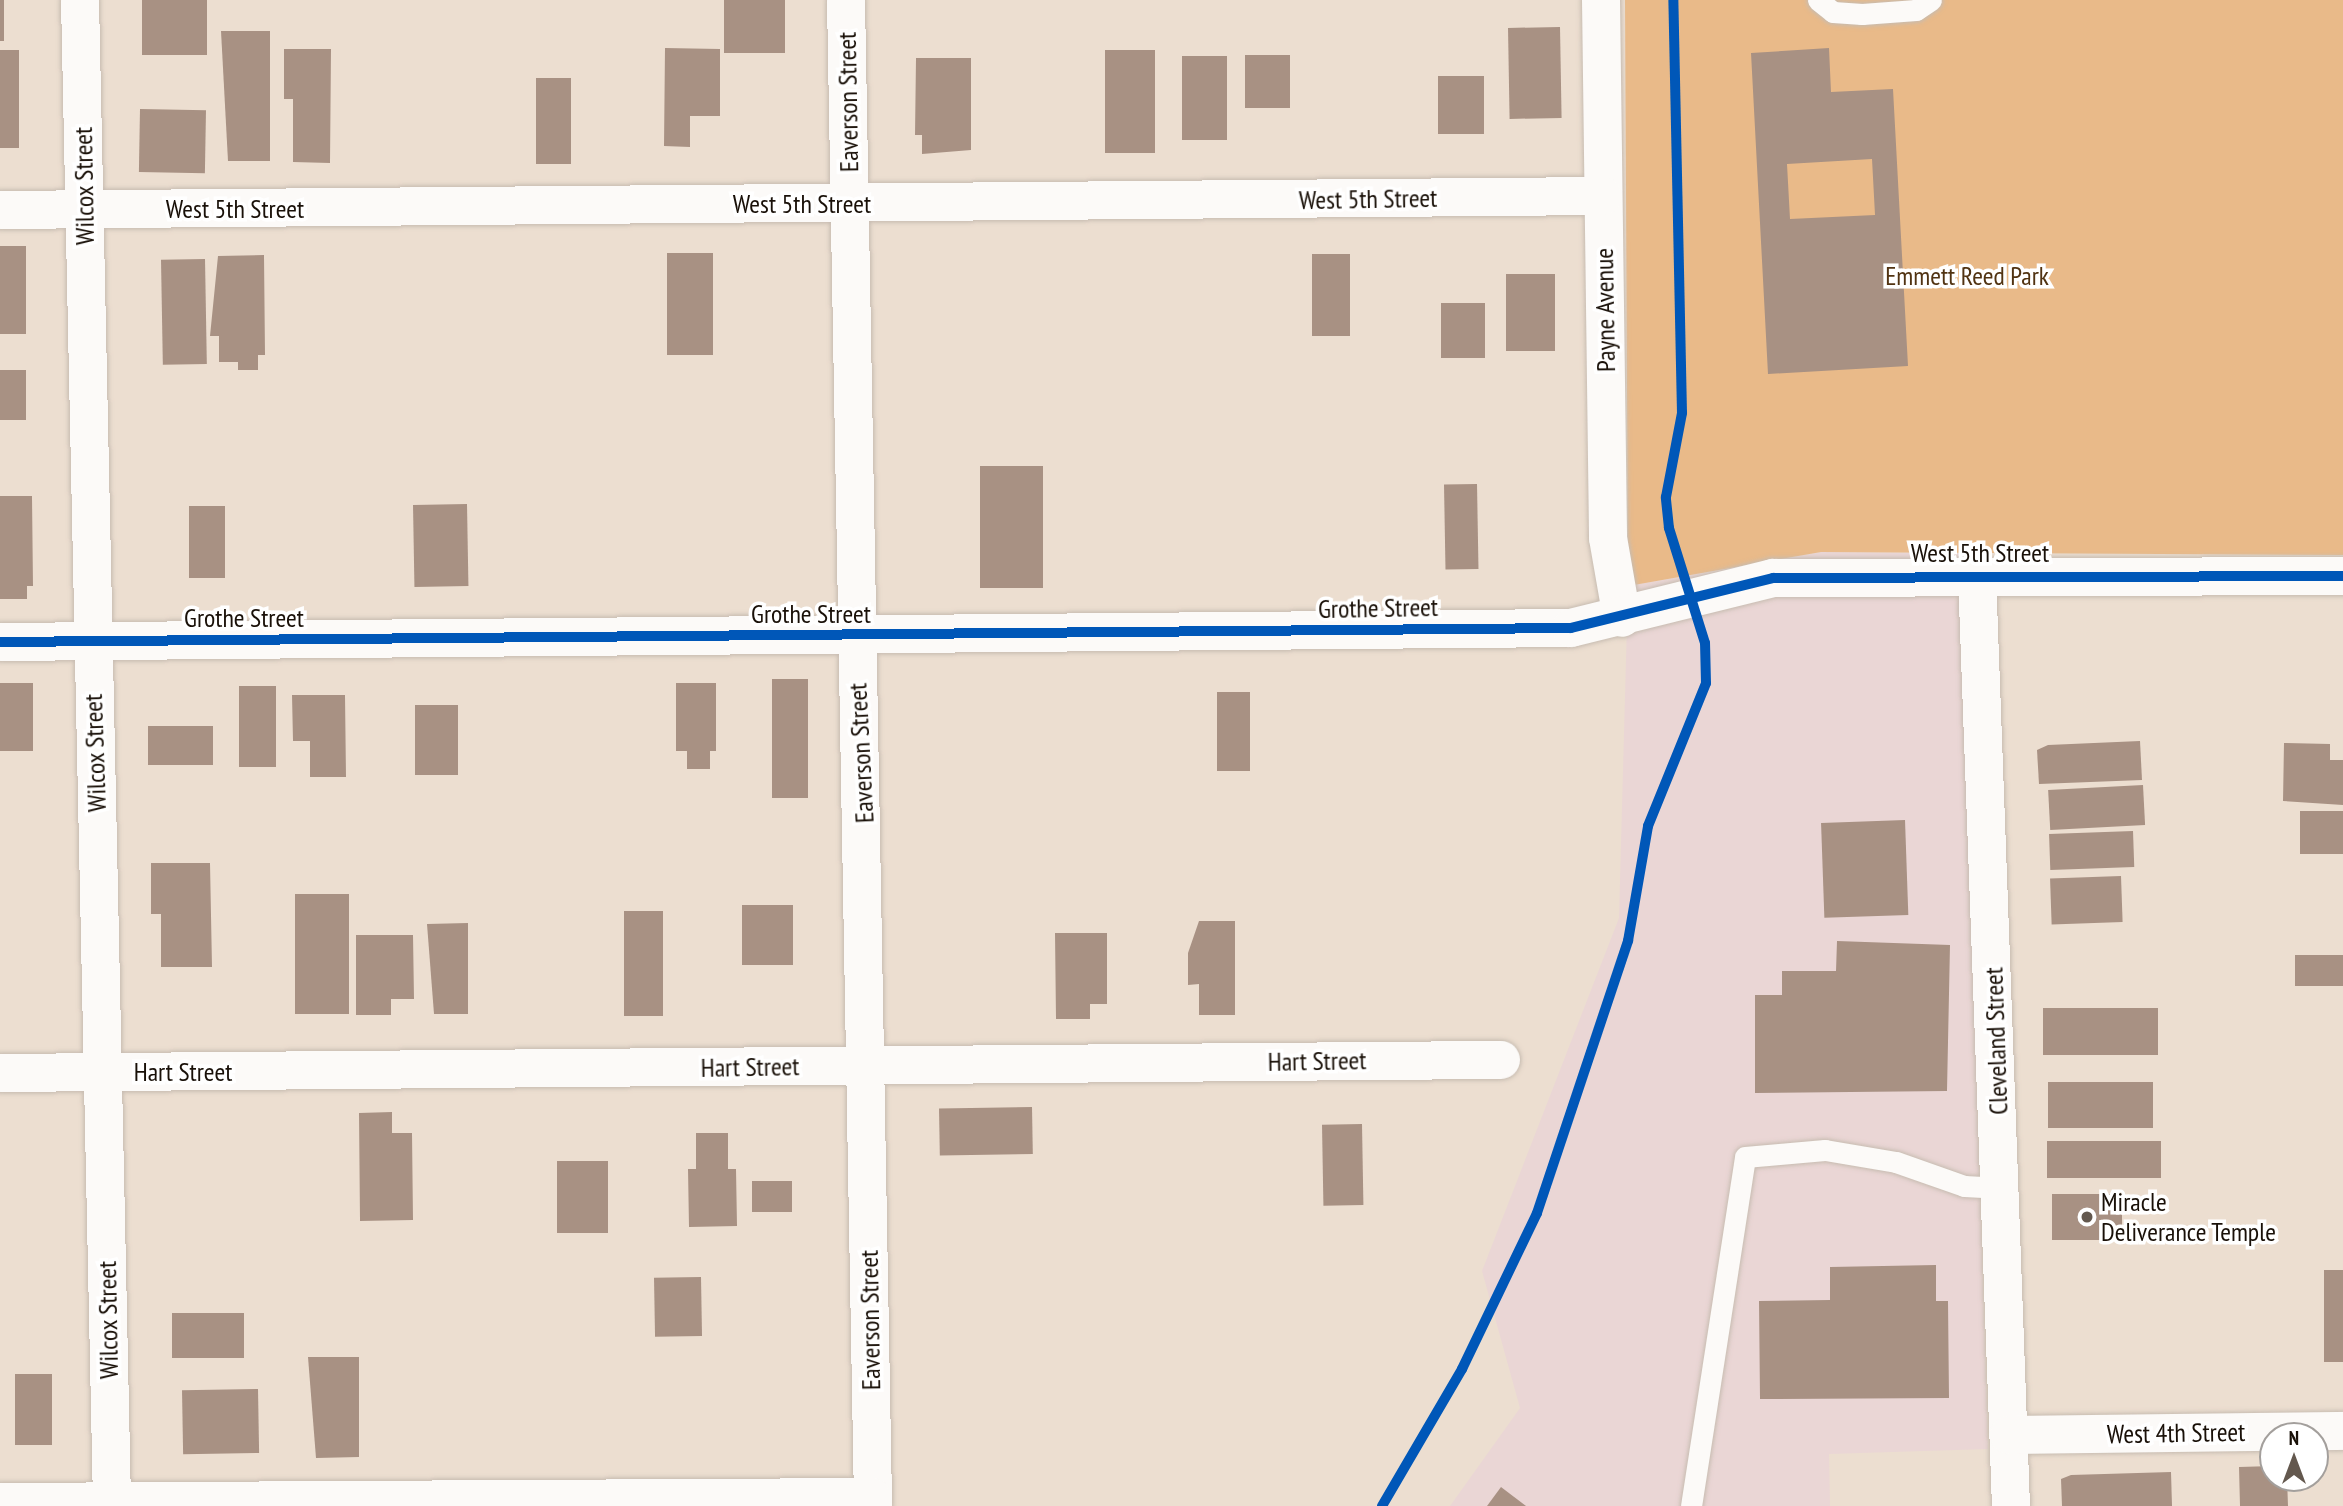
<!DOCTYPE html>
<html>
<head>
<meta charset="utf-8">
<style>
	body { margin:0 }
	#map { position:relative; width:2343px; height:1506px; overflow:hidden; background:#ecded0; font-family:"PT Sans Narrow",sans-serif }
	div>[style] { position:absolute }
	.industrial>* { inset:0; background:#ead6d5 }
	.green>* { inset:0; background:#e9ba89 }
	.building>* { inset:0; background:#a89183; transform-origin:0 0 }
	.roads { filter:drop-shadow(0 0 2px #c7bcb1) drop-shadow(0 0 2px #c7bcb1) }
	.lane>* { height:21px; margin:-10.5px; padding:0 10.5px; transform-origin:10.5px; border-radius:10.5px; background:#fcfaf8 }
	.street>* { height:38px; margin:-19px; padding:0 19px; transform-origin:19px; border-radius:19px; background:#fcfaf8 }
	.cycleway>* { height:10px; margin:-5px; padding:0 5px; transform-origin:5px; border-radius:5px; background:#0057b8 }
	.dots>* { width:19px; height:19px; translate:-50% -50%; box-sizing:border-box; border:4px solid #fff; border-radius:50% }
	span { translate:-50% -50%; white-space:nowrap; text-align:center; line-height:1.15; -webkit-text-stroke:7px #fff; paint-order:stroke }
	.street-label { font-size:26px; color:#191008 }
	.park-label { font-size:26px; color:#513312 }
	.poi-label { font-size:26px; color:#191008 }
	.left { translate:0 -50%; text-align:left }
	.north { position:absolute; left:2259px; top:1422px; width:70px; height:70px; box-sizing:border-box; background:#fff; border:2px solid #a39f9c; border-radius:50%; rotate:0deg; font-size:19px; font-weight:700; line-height:28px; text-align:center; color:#191008 }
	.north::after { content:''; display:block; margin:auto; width:24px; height:32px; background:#63584e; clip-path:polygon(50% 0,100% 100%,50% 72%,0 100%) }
</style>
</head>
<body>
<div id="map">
	<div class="industrial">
		<div style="clip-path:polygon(1821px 552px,1960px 553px,1988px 1449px,1829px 1454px,1830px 1506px,1450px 1506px,1520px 1408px,1482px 1271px,1619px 918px,1628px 586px)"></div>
	</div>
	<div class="green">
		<div style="clip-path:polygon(1625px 0,2343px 0,2343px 555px,1821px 552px,1628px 586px)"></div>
	</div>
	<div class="building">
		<div style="left:0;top:0;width:4px;height:41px"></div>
		<div style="left:142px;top:0;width:65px;height:55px"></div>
		<div style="left:724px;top:0;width:61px;height:53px"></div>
		<div style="left:1560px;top:27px;width:91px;height:52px;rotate:89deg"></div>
		<div style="clip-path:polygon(221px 31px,270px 31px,270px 161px,228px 161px)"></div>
		<div style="clip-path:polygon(665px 48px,720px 49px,720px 116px,690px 116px,690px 147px,664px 146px)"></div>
		<div style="clip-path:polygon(evenodd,1829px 48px,1831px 92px,1893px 89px,1908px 366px,1768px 374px,1751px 53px,1829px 48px,1872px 159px,1875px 215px,1790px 219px,1787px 164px,1872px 159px)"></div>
		<div style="clip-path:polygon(284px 49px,331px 49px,330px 163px,293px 162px,293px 99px,284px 99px)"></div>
		<div style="left:0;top:50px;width:19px;height:98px"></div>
		<div style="left:1105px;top:50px;width:50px;height:103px"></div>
		<div style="left:1245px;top:55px;width:45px;height:53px"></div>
		<div style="left:1182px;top:56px;width:45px;height:84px"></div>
		<div style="clip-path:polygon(916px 58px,971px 58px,971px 150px,922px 154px,922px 135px,915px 135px)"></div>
		<div style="left:1438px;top:76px;width:46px;height:58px"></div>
		<div style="left:536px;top:78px;width:35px;height:86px"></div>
		<div style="left:140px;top:109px;width:66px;height:63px;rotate:1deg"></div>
		<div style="left:0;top:246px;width:26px;height:88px"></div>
		<div style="left:667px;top:253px;width:46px;height:102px"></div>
		<div style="left:1312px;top:254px;width:38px;height:82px"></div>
		<div style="clip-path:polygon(264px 255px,265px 355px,258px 355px,258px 370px,238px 370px,238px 362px,219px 362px,219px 336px,210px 336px,218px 256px)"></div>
		<div style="left:205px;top:259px;width:105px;height:44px;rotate:89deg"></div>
		<div style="left:1506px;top:274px;width:49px;height:77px"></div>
		<div style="left:1441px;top:303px;width:44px;height:55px"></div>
		<div style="left:0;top:370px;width:26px;height:50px"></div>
		<div style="left:980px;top:466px;width:63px;height:122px"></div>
		<div style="left:1477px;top:484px;width:85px;height:33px;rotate:89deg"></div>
		<div style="clip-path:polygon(0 496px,32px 496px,33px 586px,27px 586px,27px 599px,0 599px)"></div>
		<div style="left:467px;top:504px;width:82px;height:54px;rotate:89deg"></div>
		<div style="left:189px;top:506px;width:36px;height:72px"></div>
		<div style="left:808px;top:679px;width:119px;height:36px;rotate:90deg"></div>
		<div style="left:0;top:683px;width:33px;height:68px"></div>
		<div style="clip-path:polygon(676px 683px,716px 683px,716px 751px,710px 751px,710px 769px,687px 769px,687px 751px,676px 751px)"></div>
		<div style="left:239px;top:686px;width:37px;height:81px"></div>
		<div style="left:1217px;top:692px;width:33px;height:79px"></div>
		<div style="clip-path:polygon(292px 695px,345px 695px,346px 777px,310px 777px,310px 741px,293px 741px)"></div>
		<div style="left:415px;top:705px;width:43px;height:70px"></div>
		<div style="left:148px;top:726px;width:65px;height:39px"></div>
		<div style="clip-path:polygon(2140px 741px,2142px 780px,2039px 784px,2037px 750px,2048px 745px)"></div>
		<div style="clip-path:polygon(2284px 743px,2330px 744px,2330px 760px,2343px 760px,2343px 805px,2283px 801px)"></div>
		<div style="left:2143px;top:785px;width:40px;height:95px;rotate:87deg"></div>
		<div style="left:2300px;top:811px;width:43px;height:43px"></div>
		<div style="left:1905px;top:820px;width:95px;height:84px;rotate:88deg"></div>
		<div style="left:2133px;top:831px;width:36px;height:84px;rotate:88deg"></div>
		<div style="clip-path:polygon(151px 863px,210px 863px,212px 967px,161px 967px,161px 914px,151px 914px)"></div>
		<div style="left:2121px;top:876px;width:46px;height:71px;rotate:88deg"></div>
		<div style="left:349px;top:894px;width:120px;height:54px;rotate:90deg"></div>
		<div style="left:793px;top:905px;width:60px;height:51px;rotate:90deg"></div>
		<div style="left:624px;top:911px;width:39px;height:105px"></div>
		<div style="clip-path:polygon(1199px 921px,1235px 921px,1235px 1015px,1199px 1015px,1199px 984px,1188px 985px,1188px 953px)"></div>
		<div style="clip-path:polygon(468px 923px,468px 1014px,434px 1014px,427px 924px)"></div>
		<div style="clip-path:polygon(1055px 933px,1107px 933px,1107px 1004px,1090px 1004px,1090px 1019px,1056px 1019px)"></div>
		<div style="clip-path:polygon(356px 935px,413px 935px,414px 999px,391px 999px,391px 1015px,356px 1015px)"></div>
		<div style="clip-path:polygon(1837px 941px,1950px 945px,1947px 1091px,1755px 1093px,1755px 995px,1782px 995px,1782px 971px,1836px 971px)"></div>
		<div style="left:2295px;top:955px;width:48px;height:31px"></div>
		<div style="left:2043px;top:1008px;width:115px;height:47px"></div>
		<div style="left:2048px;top:1082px;width:105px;height:46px"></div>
		<div style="left:1032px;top:1107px;width:47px;height:93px;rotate:89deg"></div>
		<div style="clip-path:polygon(392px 1112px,392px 1133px,412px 1133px,413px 1220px,360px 1221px,359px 1113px)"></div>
		<div style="left:1362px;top:1124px;width:81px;height:40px;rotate:89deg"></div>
		<div style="clip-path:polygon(696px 1133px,728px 1133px,728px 1169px,736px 1169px,737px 1226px,689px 1227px,688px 1169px,696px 1169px)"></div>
		<div style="left:2047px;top:1141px;width:114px;height:37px"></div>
		<div style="left:557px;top:1161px;width:51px;height:72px"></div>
		<div style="left:752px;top:1181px;width:40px;height:31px"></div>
		<div style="left:2052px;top:1194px;width:70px;height:46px"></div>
		<div style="clip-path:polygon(1936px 1265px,1936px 1301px,1948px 1301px,1949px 1398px,1760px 1399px,1759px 1301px,1830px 1300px,1830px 1267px)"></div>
		<div style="left:2343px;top:1270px;width:92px;height:19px;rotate:90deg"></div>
		<div style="left:701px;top:1277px;width:59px;height:47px;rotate:89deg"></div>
		<div style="left:244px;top:1313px;width:45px;height:72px;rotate:90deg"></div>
		<div style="clip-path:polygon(308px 1357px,359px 1357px,359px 1457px,316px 1458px)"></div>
		<div style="left:15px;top:1374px;width:37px;height:71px"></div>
		<div style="left:258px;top:1389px;width:64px;height:76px;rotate:89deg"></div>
		<div style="clip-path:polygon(2273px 1466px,2273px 1478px,2287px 1478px,2288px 1506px,2240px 1506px,2239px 1467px)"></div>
		<div style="clip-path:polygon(2171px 1472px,2172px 1506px,2062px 1506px,2061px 1479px,2071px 1475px)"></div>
		<div style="clip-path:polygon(1501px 1487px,1526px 1506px,1487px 1506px)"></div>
	</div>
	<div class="roads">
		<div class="lane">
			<div style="left:1818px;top:0;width:19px;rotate:39deg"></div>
			<div style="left:1833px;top:12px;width:29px;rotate:4deg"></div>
			<div style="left:1862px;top:14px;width:54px;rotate:-4.2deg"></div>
			<div style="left:1916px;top:10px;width:18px;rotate:-34deg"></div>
			<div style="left:1691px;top:1506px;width:353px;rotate:-81.2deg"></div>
			<div style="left:1745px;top:1157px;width:80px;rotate:-5deg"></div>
			<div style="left:1825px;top:1150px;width:72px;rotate:9.6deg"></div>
			<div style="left:1896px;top:1162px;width:72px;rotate:19.4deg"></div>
			<div style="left:1964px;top:1186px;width:38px;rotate:3deg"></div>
		</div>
		<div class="street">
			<div style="left:80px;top:0;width:1506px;rotate:88.78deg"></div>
			<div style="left:846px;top:0;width:1506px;rotate:88.97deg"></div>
			<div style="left:1601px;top:0;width:538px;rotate:89.25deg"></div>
			<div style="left:1608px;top:538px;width:81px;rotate:80.1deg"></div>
			<div style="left:0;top:210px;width:1603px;rotate:-0.5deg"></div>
			<div style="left:1977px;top:575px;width:932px;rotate:87.91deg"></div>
			<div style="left:0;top:642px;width:1571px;rotate:-0.51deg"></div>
			<div style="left:1571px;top:628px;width:208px;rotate:-13.9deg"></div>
			<div style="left:1773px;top:578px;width:570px;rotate:-0.2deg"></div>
			<div style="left:0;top:1073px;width:1501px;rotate:-0.5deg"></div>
			<div style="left:2009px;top:1435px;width:334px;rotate:-0.7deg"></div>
			<div style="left:0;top:1502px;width:872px;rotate:-0.33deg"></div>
		</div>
	</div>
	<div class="cycleway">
		<div style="left:0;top:642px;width:1571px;rotate:-0.51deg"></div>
		<div style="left:1571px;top:628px;width:208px;rotate:-13.9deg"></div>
		<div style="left:1773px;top:578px;width:570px;rotate:-0.2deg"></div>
		<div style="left:1382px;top:1506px;width:159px;rotate:-59.7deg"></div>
		<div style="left:1462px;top:1369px;width:173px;rotate:-64.3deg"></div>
		<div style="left:1537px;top:1213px;width:287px;rotate:-71.5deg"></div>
		<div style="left:1628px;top:941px;width:117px;rotate:-80.1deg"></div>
		<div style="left:1648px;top:826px;width:154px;rotate:-67.9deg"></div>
		<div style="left:1706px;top:683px;width:40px;rotate:-91.4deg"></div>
		<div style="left:1705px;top:643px;width:121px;rotate:-107.4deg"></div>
		<div style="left:1669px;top:528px;width:31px;rotate:-96deg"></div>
		<div style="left:1666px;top:497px;width:86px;rotate:-79.2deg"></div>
		<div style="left:1682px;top:413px;width:413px;rotate:-91.2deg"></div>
	</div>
	<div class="dots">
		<div style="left:2087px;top:1217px;background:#63584e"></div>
	</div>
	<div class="street-label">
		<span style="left:848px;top:102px;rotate:-91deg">Eaverson Street</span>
		<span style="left:84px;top:186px;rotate:-91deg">Wilcox Street</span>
		<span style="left:1368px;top:199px;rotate:-1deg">West 5th Street</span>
		<span style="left:802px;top:204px">West 5th Street</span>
		<span style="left:235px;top:209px">West 5th Street</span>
		<span style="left:1605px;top:310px;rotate:-91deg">Payne Avenue</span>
		<span style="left:1980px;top:553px">West 5th Street</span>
		<span style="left:1378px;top:608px;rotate:-1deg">Grothe Street</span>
		<span style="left:811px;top:614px">Grothe Street</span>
		<span style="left:244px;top:618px">Grothe Street</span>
		<span style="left:95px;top:753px;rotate:-92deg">Wilcox Street</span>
		<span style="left:861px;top:753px;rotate:-93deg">Eaverson Street</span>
		<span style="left:1996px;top:1041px;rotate:-92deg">Cleveland Street</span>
		<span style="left:1317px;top:1061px;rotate:-1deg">Hart Street</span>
		<span style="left:750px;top:1067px;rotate:-1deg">Hart Street</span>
		<span style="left:183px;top:1072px">Hart Street</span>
		<span style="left:108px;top:1320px;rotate:-91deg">Wilcox Street</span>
		<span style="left:870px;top:1320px;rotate:-91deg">Eaverson Street</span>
		<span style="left:2176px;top:1433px;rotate:-1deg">West 4th Street</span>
	</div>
	<div class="park-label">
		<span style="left:1967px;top:276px">Emmett Reed Park</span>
	</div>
	<div class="poi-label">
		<span class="left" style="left:2101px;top:1217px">Miracle<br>Deliverance Temple</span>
	</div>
	<div class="north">N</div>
</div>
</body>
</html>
